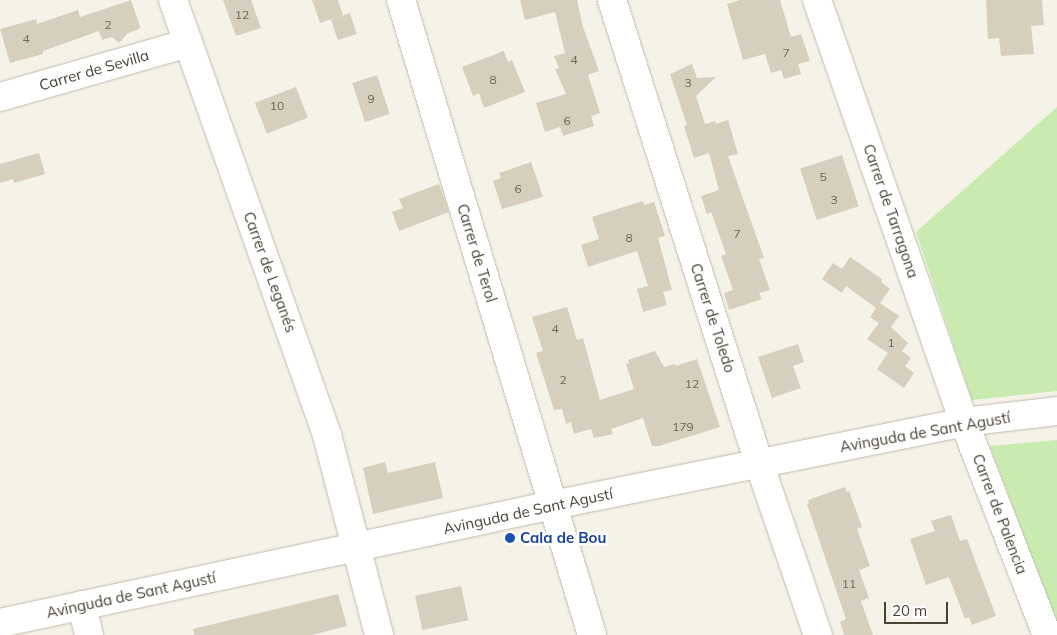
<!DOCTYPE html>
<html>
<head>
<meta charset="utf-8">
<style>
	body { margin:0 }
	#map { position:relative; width:1057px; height:635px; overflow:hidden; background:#f5f2e8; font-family:Mulish,sans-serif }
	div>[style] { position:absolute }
	.green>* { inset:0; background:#caebb0 }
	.building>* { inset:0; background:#d7cfbd; transform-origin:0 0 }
	.roads { filter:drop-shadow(0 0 1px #c1bbaa) drop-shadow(0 0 1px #c1bbaa) }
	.minor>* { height:28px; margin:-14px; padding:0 14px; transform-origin:14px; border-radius:14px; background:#fff }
	.dots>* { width:14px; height:14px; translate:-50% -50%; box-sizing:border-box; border:2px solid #fff; border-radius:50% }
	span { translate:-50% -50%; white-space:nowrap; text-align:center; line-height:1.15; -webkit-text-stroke:5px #fff; paint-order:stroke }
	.number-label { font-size:12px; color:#6c6658 }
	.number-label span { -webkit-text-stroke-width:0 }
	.street-label { font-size:15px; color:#494336 }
	.transit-label { font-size:15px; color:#164399; font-weight:700 }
	.left { translate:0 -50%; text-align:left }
	.scale { position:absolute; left:884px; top:602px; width:64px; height:22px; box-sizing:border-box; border:2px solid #494336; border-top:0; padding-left:6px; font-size:15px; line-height:18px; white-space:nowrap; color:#494336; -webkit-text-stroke:4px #fff; paint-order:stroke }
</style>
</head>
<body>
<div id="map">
	<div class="green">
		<div style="clip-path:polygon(1057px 107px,1057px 391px,972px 400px,916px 232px)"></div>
		<div style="clip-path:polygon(1057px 440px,1057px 623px,990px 446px)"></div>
	</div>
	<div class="building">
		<div style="clip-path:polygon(131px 0,140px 27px,139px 29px,128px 33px,119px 43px,112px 37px,102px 40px,99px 31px,43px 51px,43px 54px,10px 63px,0 29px,36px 19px,37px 24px,78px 10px,80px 17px)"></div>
		<div style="clip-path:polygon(223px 0,251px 0,261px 28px,236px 36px)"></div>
		<div style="clip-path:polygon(312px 0,338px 0,343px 15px,320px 23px)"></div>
		<div style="clip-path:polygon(520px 0,577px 0,583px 27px,599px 71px,588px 75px,600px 113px,591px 116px,594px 126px,563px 136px,560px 127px,545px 132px,536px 103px,566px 94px,555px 69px,559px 68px,554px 56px,565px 53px,555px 12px,525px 20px)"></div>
		<div style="clip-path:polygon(740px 0,780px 0,791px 37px,801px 34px,810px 61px,798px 64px,801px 74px,784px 79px,781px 70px,771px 73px,765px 54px,743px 60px,727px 4px)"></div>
		<div style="clip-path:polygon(986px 0,1042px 0,1044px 25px,1031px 26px,1034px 54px,1001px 56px,999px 38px,988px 39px)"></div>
		<div style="left:350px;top:13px;width:22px;height:20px;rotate:72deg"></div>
		<div style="clip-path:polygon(504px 51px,508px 62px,512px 60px,525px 92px,484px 108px,479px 93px,473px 96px,462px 67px)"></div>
		<div style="clip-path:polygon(692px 64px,697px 78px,716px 77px,696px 96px,705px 124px,715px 121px,716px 124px,728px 120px,738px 154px,728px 156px,764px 258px,759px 259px,770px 290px,759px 293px,762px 299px,729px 310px,724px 293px,733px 290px,721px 256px,726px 254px,711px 212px,707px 214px,701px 196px,719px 190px,709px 153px,694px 158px,684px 126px,687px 125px,670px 74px)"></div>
		<div style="left:377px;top:75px;width:41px;height:26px;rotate:72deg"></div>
		<div style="left:296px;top:87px;width:33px;height:44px;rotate:69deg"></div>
		<div style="clip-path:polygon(39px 153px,45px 174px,14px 183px,13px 179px,0 183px,0 164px)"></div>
		<div style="left:842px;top:155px;width:54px;height:44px;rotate:72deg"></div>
		<div style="clip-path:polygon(531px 162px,543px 197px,502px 209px,493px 181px,501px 178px,499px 173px)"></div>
		<div style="clip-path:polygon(439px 184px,449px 212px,399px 231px,392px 212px,403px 208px,399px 199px)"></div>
		<div style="clip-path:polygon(643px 201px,644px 205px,654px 202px,665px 236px,658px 238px,672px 290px,663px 292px,667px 305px,643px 312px,637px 289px,648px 286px,637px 251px,588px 267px,581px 245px,599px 239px,592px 217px)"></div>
		<div style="clip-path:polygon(850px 257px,882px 279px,881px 282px,890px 289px,880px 303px,899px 316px,891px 327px,908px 343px,902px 351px,911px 358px,905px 366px,914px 373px,904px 388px,877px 369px,888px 353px,867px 339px,879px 323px,870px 317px,876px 308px,846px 286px,842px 293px,822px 279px,833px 263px,842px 269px)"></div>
		<div style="clip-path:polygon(567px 307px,577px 340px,583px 338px,600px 400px,634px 389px,626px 364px,629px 363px,628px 360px,655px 351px,664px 367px,675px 364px,676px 366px,697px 359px,720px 427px,659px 446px,652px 446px,643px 418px,611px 429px,613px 434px,594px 438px,591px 429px,574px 434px,571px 422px,566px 424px,562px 409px,554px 410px,536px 353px,543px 351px,532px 317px)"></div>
		<div style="clip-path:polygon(798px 344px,804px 362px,793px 366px,801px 388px,772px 398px,758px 357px)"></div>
		<div style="clip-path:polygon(385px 462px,388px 473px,435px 462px,443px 498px,373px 514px,363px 468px)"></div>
		<div style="clip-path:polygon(845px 487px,847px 492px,849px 491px,862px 527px,857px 529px,870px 566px,859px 570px,869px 598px,861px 601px,873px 635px,844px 635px,840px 622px,846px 619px,807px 504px,809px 504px,808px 500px)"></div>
		<div style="clip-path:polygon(951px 515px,960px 541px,967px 539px,996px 616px,972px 625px,969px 617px,965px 619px,949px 577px,926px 585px,910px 539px,935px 531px,931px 521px)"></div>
		<div style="left:461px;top:586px;width:35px;height:47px;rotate:78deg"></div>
		<div style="clip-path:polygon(338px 594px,347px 626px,312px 635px,194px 635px,193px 629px)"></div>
	</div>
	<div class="roads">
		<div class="minor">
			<div style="left:173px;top:0;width:461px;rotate:70.5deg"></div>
			<div style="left:327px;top:435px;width:207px;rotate:75.4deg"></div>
			<div style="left:401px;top:0;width:663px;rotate:73.26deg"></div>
			<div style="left:612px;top:0;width:486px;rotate:72.4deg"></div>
			<div style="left:759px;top:463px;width:182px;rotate:71.1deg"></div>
			<div style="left:817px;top:0;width:447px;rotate:70.8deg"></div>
			<div style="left:964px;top:422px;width:229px;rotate:68.7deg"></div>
			<div style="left:0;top:97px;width:196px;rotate:-16deg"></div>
			<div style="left:82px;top:605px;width:31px;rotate:77deg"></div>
			<div style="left:0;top:623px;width:565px;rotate:-12.05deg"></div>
			<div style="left:553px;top:505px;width:419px;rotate:-11.4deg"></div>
			<div style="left:964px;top:422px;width:94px;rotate:-6.7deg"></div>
		</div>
	</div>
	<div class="dots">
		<div style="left:510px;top:538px;background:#1a4fb4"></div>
	</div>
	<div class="number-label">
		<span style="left:242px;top:15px">12</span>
		<span style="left:108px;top:25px">2</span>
		<span style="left:26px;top:39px">4</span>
		<span style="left:786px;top:53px">7</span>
		<span style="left:574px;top:60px">4</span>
		<span style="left:493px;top:80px">8</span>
		<span style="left:688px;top:83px">3</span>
		<span style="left:371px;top:99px">9</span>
		<span style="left:277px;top:106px">10</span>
		<span style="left:567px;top:121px">6</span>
		<span style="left:823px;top:177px">5</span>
		<span style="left:518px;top:189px">6</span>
		<span style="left:834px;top:200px">3</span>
		<span style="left:737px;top:234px">7</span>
		<span style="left:629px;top:238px">8</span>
		<span style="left:555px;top:329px">4</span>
		<span style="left:891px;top:343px">1</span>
		<span style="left:563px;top:380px">2</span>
		<span style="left:692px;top:384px">12</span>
		<span style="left:683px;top:427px">179</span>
		<span style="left:849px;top:584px">11</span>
	</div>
	<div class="street-label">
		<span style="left:94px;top:70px;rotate:-16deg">Carrer de Sevilla</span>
		<span style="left:891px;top:211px;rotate:71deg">Carrer de Tarragona</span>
		<span style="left:477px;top:253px;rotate:73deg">Carrer de Terol</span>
		<span style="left:270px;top:272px;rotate:70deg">Carrer de Leganés</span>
		<span style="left:713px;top:318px;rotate:72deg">Carrer de Toledo</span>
		<span style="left:925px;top:432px;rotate:-10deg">Avinguda de Sant Agustí</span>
		<span style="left:528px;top:511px;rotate:-12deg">Avinguda de Sant Agustí</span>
		<span style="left:1000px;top:514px;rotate:69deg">Carrer de Palencia</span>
		<span style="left:131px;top:595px;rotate:-12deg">Avinguda de Sant Agustí</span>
	</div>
	<div class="transit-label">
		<span class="left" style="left:520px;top:538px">Cala de Bou</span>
	</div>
	<div class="scale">20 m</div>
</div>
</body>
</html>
